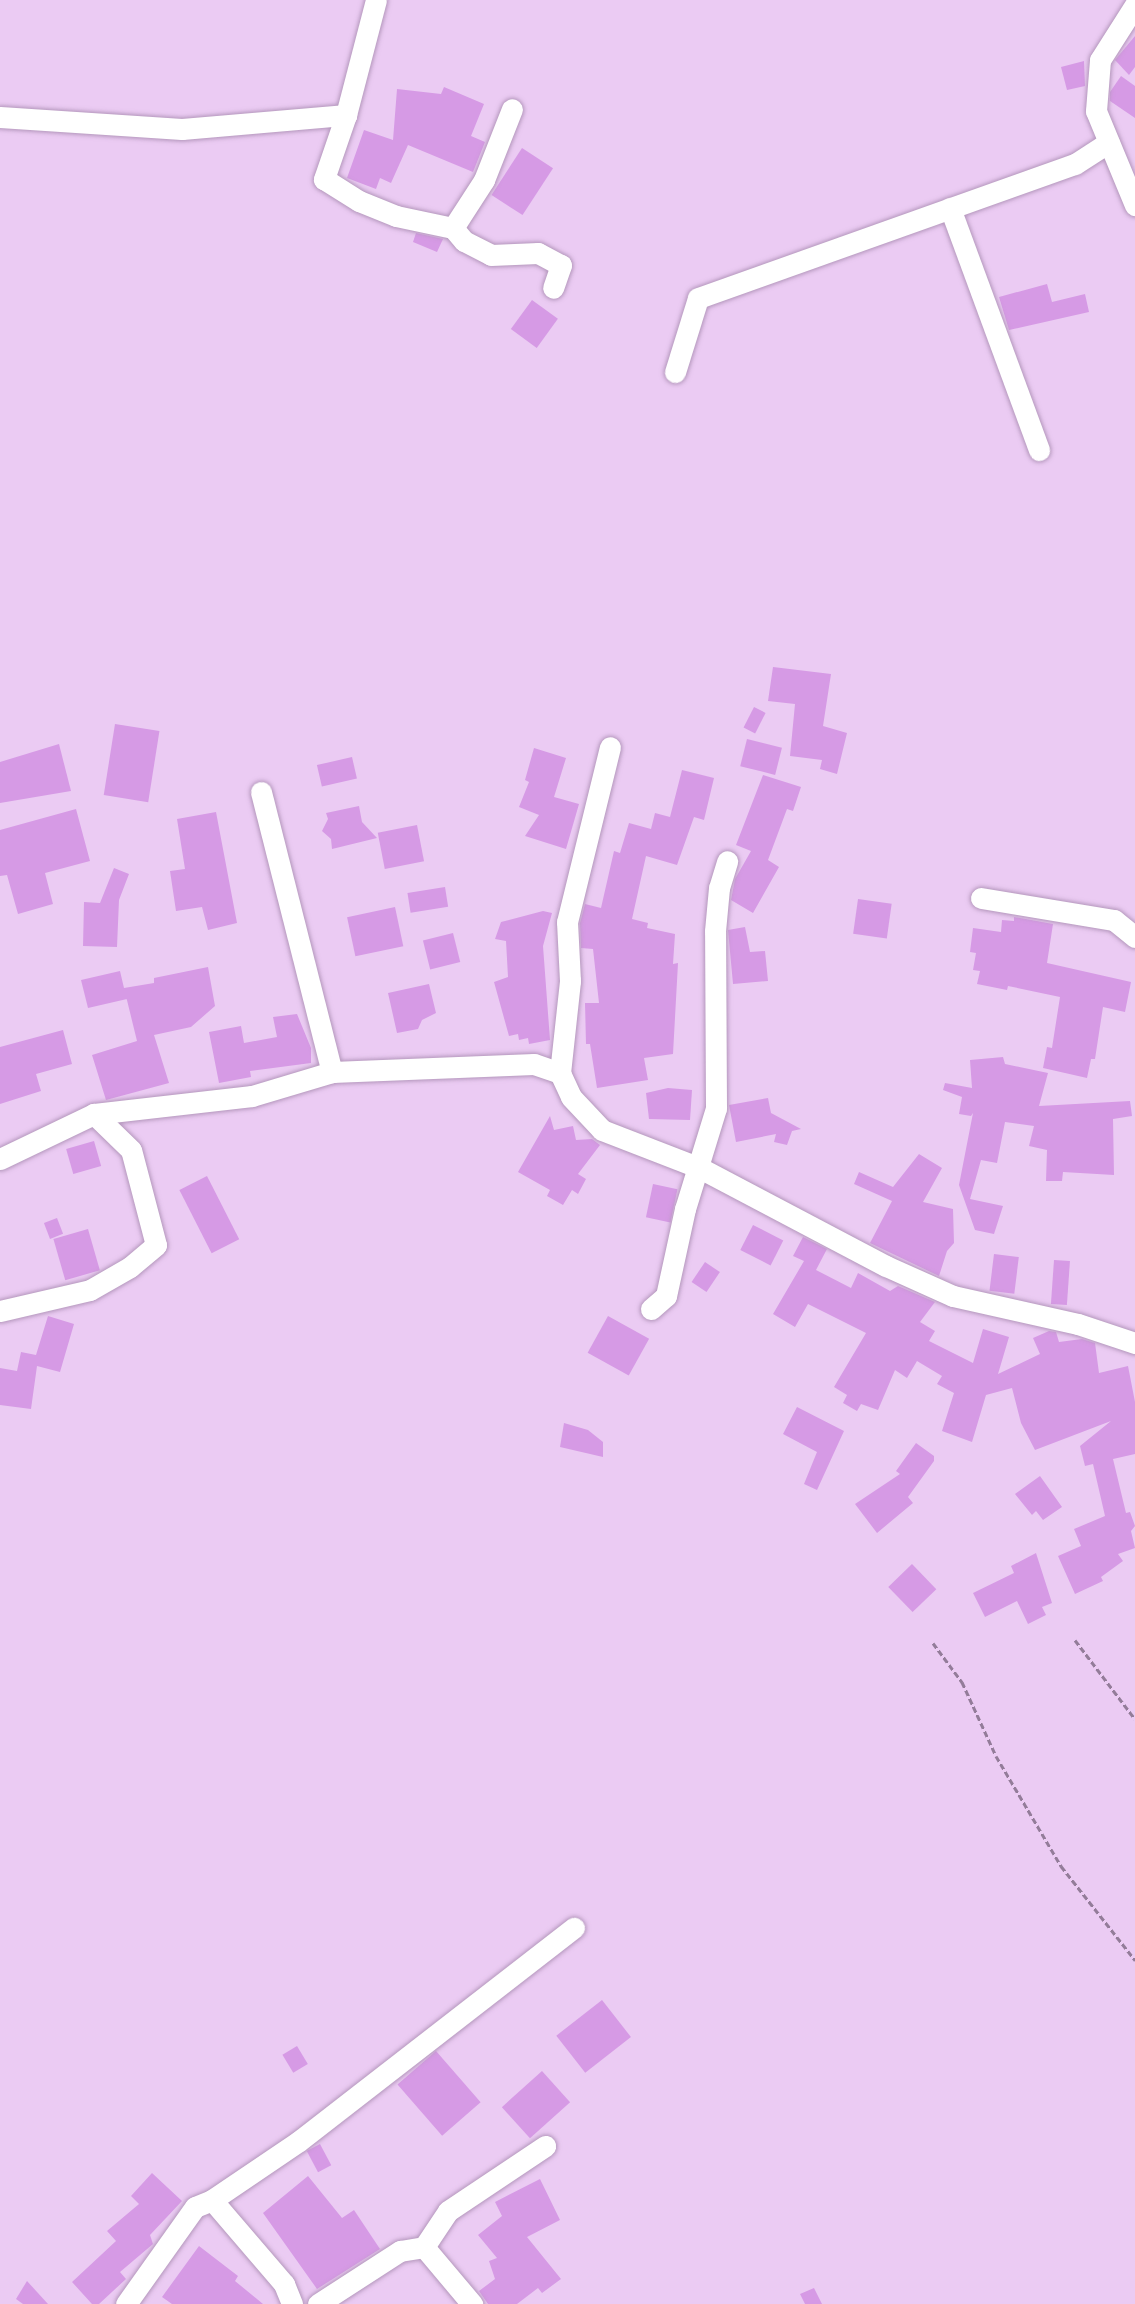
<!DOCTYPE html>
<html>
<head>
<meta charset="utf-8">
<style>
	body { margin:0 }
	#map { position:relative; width:1135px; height:2304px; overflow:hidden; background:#ebcbf3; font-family:"Golos Text",sans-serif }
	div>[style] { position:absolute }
	.building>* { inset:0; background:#d69ae5; transform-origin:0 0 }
	.path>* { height:3px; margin-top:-1.5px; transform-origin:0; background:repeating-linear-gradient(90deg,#937c99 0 6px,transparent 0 9px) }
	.roads { filter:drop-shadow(0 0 2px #b497bc) drop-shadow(0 0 2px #b497bc) }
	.minor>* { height:21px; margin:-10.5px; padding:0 10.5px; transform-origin:10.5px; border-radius:10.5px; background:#fff }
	span { translate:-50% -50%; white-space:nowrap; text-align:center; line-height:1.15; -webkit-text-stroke:4.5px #f4dbfb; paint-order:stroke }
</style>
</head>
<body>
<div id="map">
	<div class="building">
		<div style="clip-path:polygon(1135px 36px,1135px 67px,1129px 75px,1115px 60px)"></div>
		<div style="clip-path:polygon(1084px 61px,1085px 86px,1067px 90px,1061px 67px)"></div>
		<div style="clip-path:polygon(1121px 76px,1135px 86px,1135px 118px,1110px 101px,1110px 92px)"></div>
		<div style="clip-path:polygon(444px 87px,484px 104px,471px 136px,485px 142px,473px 172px,408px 145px,391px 183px,380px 178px,376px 189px,347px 178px,364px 130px,393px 140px,397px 89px,441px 94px)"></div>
		<div style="left:522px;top:148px;width:37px;height:56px;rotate:33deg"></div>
		<div style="clip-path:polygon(416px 233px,443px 239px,437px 252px,413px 242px)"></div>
		<div style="clip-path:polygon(1047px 284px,1052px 302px,1085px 294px,1089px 312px,1009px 330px,999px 297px)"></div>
		<div style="left:532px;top:300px;width:32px;height:36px;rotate:36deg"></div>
		<div style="clip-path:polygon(773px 667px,831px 674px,823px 726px,847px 733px,837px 774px,820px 769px,822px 760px,790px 756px,795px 704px,768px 701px)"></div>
		<div style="left:754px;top:707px;width:13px;height:23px;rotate:27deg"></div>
		<div style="left:115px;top:724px;width:45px;height:72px;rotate:9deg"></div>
		<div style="left:747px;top:739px;width:36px;height:28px;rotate:14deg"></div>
		<div style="clip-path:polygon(59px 744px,71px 791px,0 803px,0 762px)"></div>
		<div style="clip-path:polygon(534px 748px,566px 758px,554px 797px,579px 804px,566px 849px,525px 836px,539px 815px,519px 807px,529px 782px,525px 780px)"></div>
		<div style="left:352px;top:757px;width:22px;height:36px;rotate:77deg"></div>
		<div style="clip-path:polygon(682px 770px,714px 778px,704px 820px,694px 817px,677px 865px,646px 856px,632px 919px,648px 923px,647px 928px,675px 934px,673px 964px,678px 963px,673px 1054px,644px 1058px,648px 1080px,597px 1088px,590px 1044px,586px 1044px,585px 1003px,599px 1003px,593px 949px,581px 948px,580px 923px,585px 904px,601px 908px,614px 851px,620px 853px,629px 823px,651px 829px,655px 813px,670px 817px)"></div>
		<div style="clip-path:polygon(763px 775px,801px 787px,793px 811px,787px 809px,768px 860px,779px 867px,753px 913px,731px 900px,735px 879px,751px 851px,736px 845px)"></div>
		<div style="clip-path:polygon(359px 806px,362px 822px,377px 838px,332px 849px,331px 839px,322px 831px,328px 819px,326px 813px)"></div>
		<div style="clip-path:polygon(76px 809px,90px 861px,45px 873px,53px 904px,18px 914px,7px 875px,0 876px,0 830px)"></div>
		<div style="clip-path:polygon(216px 812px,237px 923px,208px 930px,202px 907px,176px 911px,170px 871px,185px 869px,177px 819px)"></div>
		<div style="left:417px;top:825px;width:37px;height:40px;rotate:79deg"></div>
		<div style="clip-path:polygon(114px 868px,129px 874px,119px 900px,117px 947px,83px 946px,84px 902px,100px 903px)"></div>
		<div style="left:445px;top:887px;width:20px;height:38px;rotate:81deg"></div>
		<div style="left:858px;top:899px;width:34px;height:35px;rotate:8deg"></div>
		<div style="left:395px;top:907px;width:40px;height:49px;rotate:78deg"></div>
		<div style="clip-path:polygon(543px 911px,552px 913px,543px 946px,550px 1040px,529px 1044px,528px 1038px,519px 1040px,518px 1034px,509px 1036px,494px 982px,508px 977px,506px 941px,495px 939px,501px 922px)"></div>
		<div style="clip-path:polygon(1014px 917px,1053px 924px,1047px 963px,1131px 982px,1125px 1012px,1103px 1007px,1095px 1059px,1091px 1059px,1087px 1078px,1043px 1068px,1047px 1047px,1052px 1048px,1060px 997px,1008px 986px,1007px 990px,977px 984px,980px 971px,973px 970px,976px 953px,970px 952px,973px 928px,1001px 932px,1002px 920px,1014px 921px)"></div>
		<div style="clip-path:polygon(745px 927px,750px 952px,765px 951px,768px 981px,733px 984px,728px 930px)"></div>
		<div style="left:453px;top:933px;width:30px;height:31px;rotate:76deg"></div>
		<div style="clip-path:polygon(208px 967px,215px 1006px,191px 1027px,154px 1035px,169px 1083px,106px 1100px,92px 1055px,137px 1041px,125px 992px,127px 999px,88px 1008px,81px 980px,120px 971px,124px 988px,154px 983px,154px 978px)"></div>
		<div style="clip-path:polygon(429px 984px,436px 1013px,422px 1020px,418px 1029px,397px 1033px,388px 993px)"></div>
		<div style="clip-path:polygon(297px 1014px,311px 1048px,311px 1063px,250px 1071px,251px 1077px,219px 1083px,209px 1032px,241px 1026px,244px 1043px,277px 1037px,273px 1017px)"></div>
		<div style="clip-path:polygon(63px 1030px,72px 1064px,36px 1074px,41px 1091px,0 1104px,0 1047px)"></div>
		<div style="clip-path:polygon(1003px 1057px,1005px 1064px,1048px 1073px,1039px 1106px,1130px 1101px,1132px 1116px,1113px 1119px,1114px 1175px,1063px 1172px,1062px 1181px,1046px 1181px,1047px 1150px,1029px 1146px,1034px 1126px,1005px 1122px,997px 1163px,981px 1160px,970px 1199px,1003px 1206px,994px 1234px,975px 1230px,959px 1185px,973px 1113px,971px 1116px,959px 1114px,962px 1097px,943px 1090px,945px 1083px,972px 1088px,970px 1060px)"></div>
		<div style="clip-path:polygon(668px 1088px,692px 1090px,690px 1120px,649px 1119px,646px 1093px)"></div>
		<div style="clip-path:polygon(768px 1098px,771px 1113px,801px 1129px,792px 1131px,787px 1145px,774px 1142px,776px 1134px,736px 1142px,729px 1105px)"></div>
		<div style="clip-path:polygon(550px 1116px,554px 1130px,573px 1126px,576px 1140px,592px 1139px,600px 1145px,578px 1174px,586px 1179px,578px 1194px,572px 1190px,563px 1205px,547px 1196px,550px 1190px,518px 1172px)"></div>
		<div style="left:94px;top:1141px;width:26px;height:29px;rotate:74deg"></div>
		<div style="clip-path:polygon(919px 1154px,942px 1168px,923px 1202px,953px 1209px,954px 1243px,947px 1251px,939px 1276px,870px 1243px,892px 1201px,854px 1184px,859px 1172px,893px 1187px)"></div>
		<div style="left:207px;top:1176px;width:71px;height:31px;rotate:63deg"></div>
		<div style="left:653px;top:1184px;width:25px;height:34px;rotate:12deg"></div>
		<div style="left:57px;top:1218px;width:17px;height:14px;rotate:69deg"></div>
		<div style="left:753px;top:1225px;width:34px;height:28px;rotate:27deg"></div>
		<div style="left:88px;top:1229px;width:43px;height:36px;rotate:74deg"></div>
		<div style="clip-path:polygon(803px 1237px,827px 1249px,816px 1270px,851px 1288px,858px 1273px,890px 1291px,898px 1286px,935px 1302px,920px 1322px,935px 1331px,929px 1341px,973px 1363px,983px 1329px,1009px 1337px,998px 1374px,1040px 1354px,1033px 1338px,1049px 1331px,1056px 1332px,1059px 1342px,1082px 1339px,1095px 1343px,1099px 1373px,1128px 1366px,1135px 1402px,1135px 1454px,1113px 1459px,1126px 1513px,1130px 1512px,1135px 1526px,1131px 1531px,1135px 1548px,1118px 1554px,1123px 1561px,1101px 1577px,1103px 1581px,1075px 1594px,1058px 1556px,1081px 1546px,1074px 1529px,1105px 1516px,1093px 1464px,1085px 1466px,1080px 1446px,1111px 1421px,1035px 1450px,1021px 1423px,1012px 1388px,986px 1395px,972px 1442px,942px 1431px,954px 1393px,937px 1384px,942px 1376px,917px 1361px,907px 1378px,895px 1370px,878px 1410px,861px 1404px,857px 1411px,843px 1403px,847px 1395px,834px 1387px,866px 1333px,808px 1304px,795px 1327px,773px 1314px,804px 1261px,793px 1256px)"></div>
		<div style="left:994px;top:1254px;width:25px;height:37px;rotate:7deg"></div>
		<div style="left:1054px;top:1260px;width:16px;height:44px;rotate:4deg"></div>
		<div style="left:705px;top:1262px;width:18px;height:24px;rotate:34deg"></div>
		<div style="clip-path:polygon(48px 1316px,74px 1324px,60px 1372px,37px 1366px,31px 1409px,0 1405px,0 1368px,17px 1371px,21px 1352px,36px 1355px)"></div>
		<div style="left:608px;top:1316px;width:47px;height:42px;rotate:29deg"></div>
		<div style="clip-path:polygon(797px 1407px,844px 1431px,817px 1490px,804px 1484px,817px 1452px,783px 1434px)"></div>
		<div style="clip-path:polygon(564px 1423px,588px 1430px,603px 1442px,603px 1457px,560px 1447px)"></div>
		<div style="clip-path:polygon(916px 1443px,934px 1456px,934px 1461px,908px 1497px,913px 1503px,877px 1533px,855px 1504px,900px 1474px,896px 1471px)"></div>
		<div style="clip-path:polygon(1040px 1476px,1062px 1507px,1043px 1520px,1036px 1511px,1032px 1515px,1015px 1494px)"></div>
		<div style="clip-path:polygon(1036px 1553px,1052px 1603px,1042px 1607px,1046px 1615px,1028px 1624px,1017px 1601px,985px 1617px,973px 1593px,1014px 1573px,1011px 1566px)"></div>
		<div style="left:912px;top:1564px;width:35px;height:33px;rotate:46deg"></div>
		<div style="left:602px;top:2000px;width:47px;height:58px;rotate:52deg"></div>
		<div style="left:297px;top:2046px;width:21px;height:17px;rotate:59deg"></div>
		<div style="left:436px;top:2051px;width:68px;height:51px;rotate:49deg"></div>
		<div style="left:542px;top:2071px;width:42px;height:54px;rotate:48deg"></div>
		<div style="left:320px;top:2144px;width:24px;height:15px;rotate:62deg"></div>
		<div style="clip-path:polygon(152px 2173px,182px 2201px,150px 2235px,153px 2244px,120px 2272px,126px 2279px,99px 2304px,92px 2304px,72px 2282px,116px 2241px,107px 2231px,139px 2204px,131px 2196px)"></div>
		<div style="clip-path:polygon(308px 2176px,342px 2218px,354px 2210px,380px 2249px,317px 2289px,263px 2213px)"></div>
		<div style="clip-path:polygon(540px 2179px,560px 2220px,527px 2237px,561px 2279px,542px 2293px,538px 2288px,517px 2304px,488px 2304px,479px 2291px,495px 2279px,489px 2261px,497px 2258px,478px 2235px,502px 2216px,495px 2202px)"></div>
		<div style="clip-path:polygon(199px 2246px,238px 2276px,235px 2281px,263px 2304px,172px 2304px,162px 2297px)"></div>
		<div style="clip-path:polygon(27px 2281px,48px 2304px,23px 2304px,16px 2299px)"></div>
		<div style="clip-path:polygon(814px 2288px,822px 2304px,805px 2304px,800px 2294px)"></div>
	</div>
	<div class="path">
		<div style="left:1075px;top:1640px;width:99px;rotate:52.8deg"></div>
		<div style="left:933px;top:1643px;width:49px;rotate:53.4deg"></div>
		<div style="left:962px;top:1682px;width:81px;rotate:65.3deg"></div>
		<div style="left:996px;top:1756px;width:128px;rotate:59.4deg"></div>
		<div style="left:1061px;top:1866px;width:120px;rotate:51.8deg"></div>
	</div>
	<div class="roads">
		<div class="minor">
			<div style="left:1135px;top:5px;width:65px;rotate:122.5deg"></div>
			<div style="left:1100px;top:60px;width:51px;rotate:94.5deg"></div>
			<div style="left:1096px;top:111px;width:102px;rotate:67.5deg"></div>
			<div style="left:346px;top:115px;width:68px;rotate:109deg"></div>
			<div style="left:324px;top:179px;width:41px;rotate:32.2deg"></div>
			<div style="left:359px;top:201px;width:40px;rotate:22deg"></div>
			<div style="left:396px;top:216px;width:58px;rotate:11.9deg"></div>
			<div style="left:453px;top:228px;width:57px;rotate:-57.1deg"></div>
			<div style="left:484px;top:180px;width:76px;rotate:-68.5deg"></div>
			<div style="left:0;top:117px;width:182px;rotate:3.8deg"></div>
			<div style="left:182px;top:129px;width:165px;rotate:-4.9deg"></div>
			<div style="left:346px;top:115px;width:119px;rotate:-75.4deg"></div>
			<div style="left:950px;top:208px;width:258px;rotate:69.8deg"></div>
			<div style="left:453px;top:228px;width:17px;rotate:50deg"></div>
			<div style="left:464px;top:241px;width:30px;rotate:27deg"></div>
			<div style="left:491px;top:255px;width:47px;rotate:-2.4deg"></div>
			<div style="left:538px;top:253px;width:26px;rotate:28deg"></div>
			<div style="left:561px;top:265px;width:24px;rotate:109deg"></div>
			<div style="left:675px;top:372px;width:77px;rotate:-72.7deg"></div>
			<div style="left:698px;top:298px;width:400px;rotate:-19.6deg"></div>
			<div style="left:1075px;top:164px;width:40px;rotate:-32.9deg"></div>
			<div style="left:261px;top:792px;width:289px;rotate:75.8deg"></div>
			<div style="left:332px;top:1072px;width:202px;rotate:-2.3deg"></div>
			<div style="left:534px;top:1064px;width:28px;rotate:19deg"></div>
			<div style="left:560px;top:1073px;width:26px;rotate:65deg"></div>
			<div style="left:571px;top:1097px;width:45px;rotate:46.8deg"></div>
			<div style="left:602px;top:1130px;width:105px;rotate:21.2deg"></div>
			<div style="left:700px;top:1168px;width:210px;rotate:27.8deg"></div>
			<div style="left:886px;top:1266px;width:73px;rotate:24.1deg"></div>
			<div style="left:953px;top:1296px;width:128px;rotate:12.6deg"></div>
			<div style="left:1078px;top:1324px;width:60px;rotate:18.4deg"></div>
			<div style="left:981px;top:898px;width:135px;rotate:9.4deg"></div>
			<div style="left:1114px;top:920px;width:27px;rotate:39deg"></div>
			<div style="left:560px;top:1073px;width:93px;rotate:-83.8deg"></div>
			<div style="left:570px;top:981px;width:59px;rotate:-92.9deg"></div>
			<div style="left:567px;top:922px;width:180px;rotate:-76.2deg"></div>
			<div style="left:0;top:1159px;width:104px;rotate:-25.6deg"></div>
			<div style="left:94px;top:1114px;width:159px;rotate:-6.5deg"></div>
			<div style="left:252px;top:1096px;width:84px;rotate:-16.7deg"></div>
			<div style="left:651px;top:1309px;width:20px;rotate:-41deg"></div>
			<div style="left:666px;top:1296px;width:89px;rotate:-77.7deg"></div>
			<div style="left:685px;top:1209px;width:106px;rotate:-72.9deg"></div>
			<div style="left:716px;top:1108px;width:177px;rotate:-90.3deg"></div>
			<div style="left:715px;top:931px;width:43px;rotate:-84.7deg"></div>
			<div style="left:719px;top:888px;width:28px;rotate:-73deg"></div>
			<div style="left:0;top:1311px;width:92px;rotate:-13.1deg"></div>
			<div style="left:90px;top:1290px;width:46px;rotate:-29.9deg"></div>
			<div style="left:130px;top:1267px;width:34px;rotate:-40deg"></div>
			<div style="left:156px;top:1245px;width:98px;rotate:-104.7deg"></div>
			<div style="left:131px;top:1150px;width:52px;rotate:-135.8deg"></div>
			<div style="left:212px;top:2200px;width:111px;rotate:49.4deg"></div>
			<div style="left:284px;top:2284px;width:22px;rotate:68deg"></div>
			<div style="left:424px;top:2247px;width:43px;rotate:-56.3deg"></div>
			<div style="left:448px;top:2211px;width:117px;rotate:-33.8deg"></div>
			<div style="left:126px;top:2304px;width:119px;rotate:-54.6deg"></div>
			<div style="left:195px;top:2207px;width:18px;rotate:-22deg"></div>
			<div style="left:212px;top:2200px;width:105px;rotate:-34.1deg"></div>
			<div style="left:299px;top:2141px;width:348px;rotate:-37.8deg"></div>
			<div style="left:318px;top:2304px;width:98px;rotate:-32.9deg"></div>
			<div style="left:400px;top:2251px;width:24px;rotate:-9deg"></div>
			<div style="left:424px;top:2247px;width:75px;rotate:49.9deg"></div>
		</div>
	</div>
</div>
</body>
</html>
